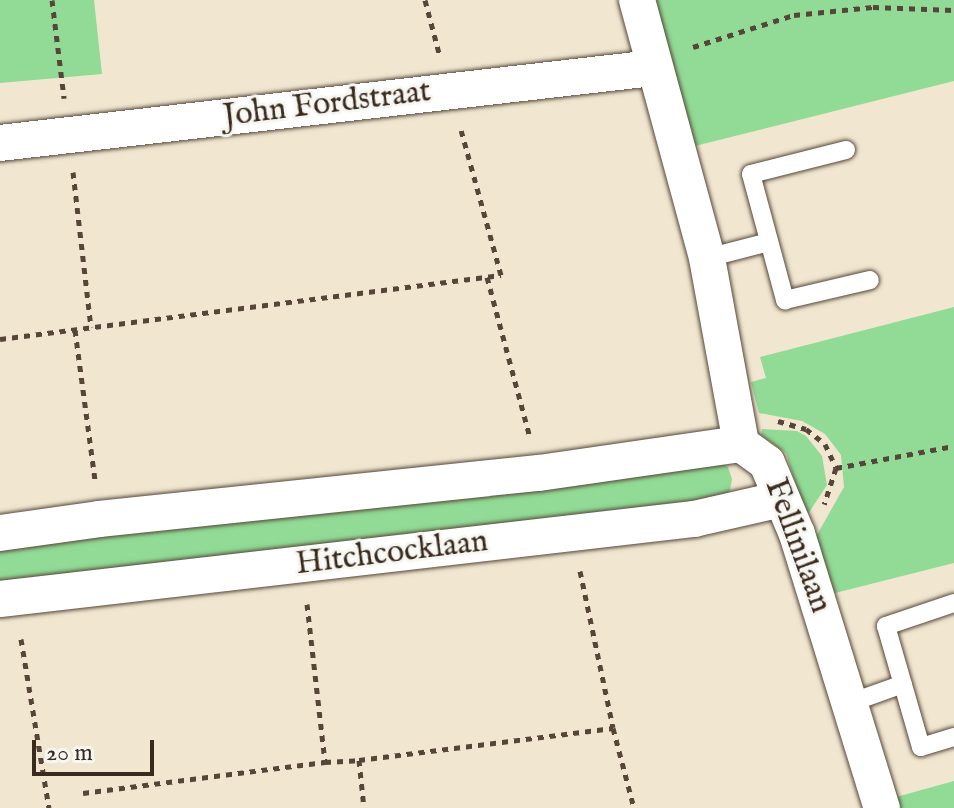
<!DOCTYPE html>
<html>
<head>
<meta charset="utf-8">
<style>
	body { margin:0 }
	#map { position:relative; width:954px; height:808px; overflow:hidden; background:#f1e7d1; font-family:"IM FELL English",serif }
	div>[style] { position:absolute }
	.green>* { inset:0; background:#91db96 }
	.path>* { height:5px; margin-top:-2.5px; transform-origin:0; background:repeating-linear-gradient(90deg,#564639 0 6px,transparent 0 12px) }
	.roads { filter:drop-shadow(0 0 2px #564639) drop-shadow(0 0 2px #564639) }
	.service>* { height:18px; margin:-9px; padding:0 9px; transform-origin:9px; border-radius:9px; background:#fff }
	.minor>* { height:36px; margin:-18px; padding:0 18px; transform-origin:18px; border-radius:18px; background:#fff }
	span { translate:-50% -50%; white-space:nowrap; text-align:center; line-height:1.15; -webkit-text-stroke:6px #f6f6f2; paint-order:stroke }
	.street-label { font-size:32px; color:#3b2a1e }
	.scale { position:absolute; left:32px; top:740px; width:122px; height:36px; box-sizing:border-box; border:4px solid #3b2a1e; border-top:0; padding-left:10px; font-size:24px; line-height:28px; white-space:nowrap; color:#3b2a1e; -webkit-text-stroke:6px #f6f6f2; paint-order:stroke }
</style>
</head>
<body>
<div id="map">
	<div class="green">
		<div style="clip-path:polygon(0 0,94px 0,102px 74px,0 83px)"></div>
		<div style="clip-path:polygon(651px 0,954px 0,954px 81px,695px 146px)"></div>
		<div style="clip-path:polygon(954px 307px,954px 563px,835px 593px,814px 540px,844px 487px,841px 455px,825px 434px,802px 421px,759px 413px,751px 382px,766px 378px,760px 357px)"></div>
		<div style="clip-path:polygon(762px 429px,797px 431px,806px 436px,822px 456px,827px 485px,806px 517px,786px 453px,761px 435px)"></div>
		<div style="clip-path:polygon(720px 462px,728px 467px,732px 479px,730px 491px,722px 497px,0 583px,0 549px)"></div>
		<div style="clip-path:polygon(954px 781px,954px 808px,899px 808px,896px 797px)"></div>
	</div>
	<div class="path">
		<div style="left:52px;top:0;width:99px;rotate:83deg"></div>
		<div style="left:425px;top:0;width:55px;rotate:75.2deg"></div>
		<div style="left:693px;top:47px;width:106px;rotate:-17.6deg"></div>
		<div style="left:794px;top:15px;width:79px;rotate:-5.8deg"></div>
		<div style="left:873px;top:7px;width:81px;rotate:2.1deg"></div>
		<div style="left:73px;top:172px;width:156px;rotate:83.4deg"></div>
		<div style="left:487px;top:277px;width:167px;rotate:75deg"></div>
		<div style="left:75px;top:330px;width:151px;rotate:82.4deg"></div>
		<div style="left:0;top:339px;width:505px;rotate:-7.28deg"></div>
		<div style="left:501px;top:275px;width:150px;rotate:-105.4deg"></div>
		<div style="left:778px;top:421px;width:29px;rotate:16deg"></div>
		<div style="left:806px;top:429px;width:24px;rotate:38deg"></div>
		<div style="left:825px;top:444px;width:26px;rotate:65deg"></div>
		<div style="left:836px;top:468px;width:38px;rotate:108deg"></div>
		<div style="left:836px;top:468px;width:120px;rotate:-10.6deg"></div>
		<div style="left:580px;top:571px;width:160px;rotate:78.1deg"></div>
		<div style="left:613px;top:728px;width:83px;rotate:75.3deg"></div>
		<div style="left:307px;top:604px;width:159px;rotate:83.5deg"></div>
		<div style="left:325px;top:762px;width:34px;rotate:-3deg"></div>
		<div style="left:359px;top:760px;width:48px;rotate:84.1deg"></div>
		<div style="left:21px;top:639px;width:171px;rotate:80.6deg"></div>
		<div style="left:359px;top:760px;width:256px;rotate:-7.2deg"></div>
		<div style="left:83px;top:793px;width:244px;rotate:-7.3deg"></div>
	</div>
	<div class="roads">
		<div class="service">
			<div style="left:846px;top:150px;width:98px;rotate:165.8deg"></div>
			<div style="left:751px;top:174px;width:131px;rotate:74.9deg"></div>
			<div style="left:785px;top:300px;width:87px;rotate:-13.2deg"></div>
			<div style="left:707px;top:258px;width:64px;rotate:-14.5deg"></div>
			<div style="left:954px;top:603px;width:72px;rotate:161.3deg"></div>
			<div style="left:886px;top:626px;width:126px;rotate:73.9deg"></div>
			<div style="left:921px;top:747px;width:34px;rotate:-17deg"></div>
			<div style="left:850px;top:703px;width:56px;rotate:-19.7deg"></div>
		</div>
		<div class="minor">
			<div style="left:637px;top:0;width:267px;rotate:74.8deg"></div>
			<div style="left:707px;top:258px;width:189px;rotate:79.6deg"></div>
			<div style="left:741px;top:444px;width:32px;rotate:36deg"></div>
			<div style="left:767px;top:463px;width:77px;rotate:67.1deg"></div>
			<div style="left:797px;top:534px;width:287px;rotate:72.8deg"></div>
			<div style="left:0;top:143px;width:657px;rotate:-6.55deg"></div>
			<div style="left:0;top:533px;width:100px;rotate:-8deg"></div>
			<div style="left:99px;top:519px;width:442px;rotate:-6deg"></div>
			<div style="left:539px;top:473px;width:204px;rotate:-8.2deg"></div>
			<div style="left:0;top:599px;width:699px;rotate:-6.58deg"></div>
			<div style="left:694px;top:519px;width:90px;rotate:-12.8deg"></div>
		</div>
	</div>
	<div class="street-label">
		<span style="left:327px;top:105px;rotate:-7deg">John Fordstraat</span>
		<span style="left:797px;top:546px;rotate:70deg">Fellinilaan</span>
		<span style="left:392px;top:554px;rotate:-7deg">Hitchcocklaan</span>
	</div>
	<div class="scale">20 m</div>
</div>
</body>
</html>
